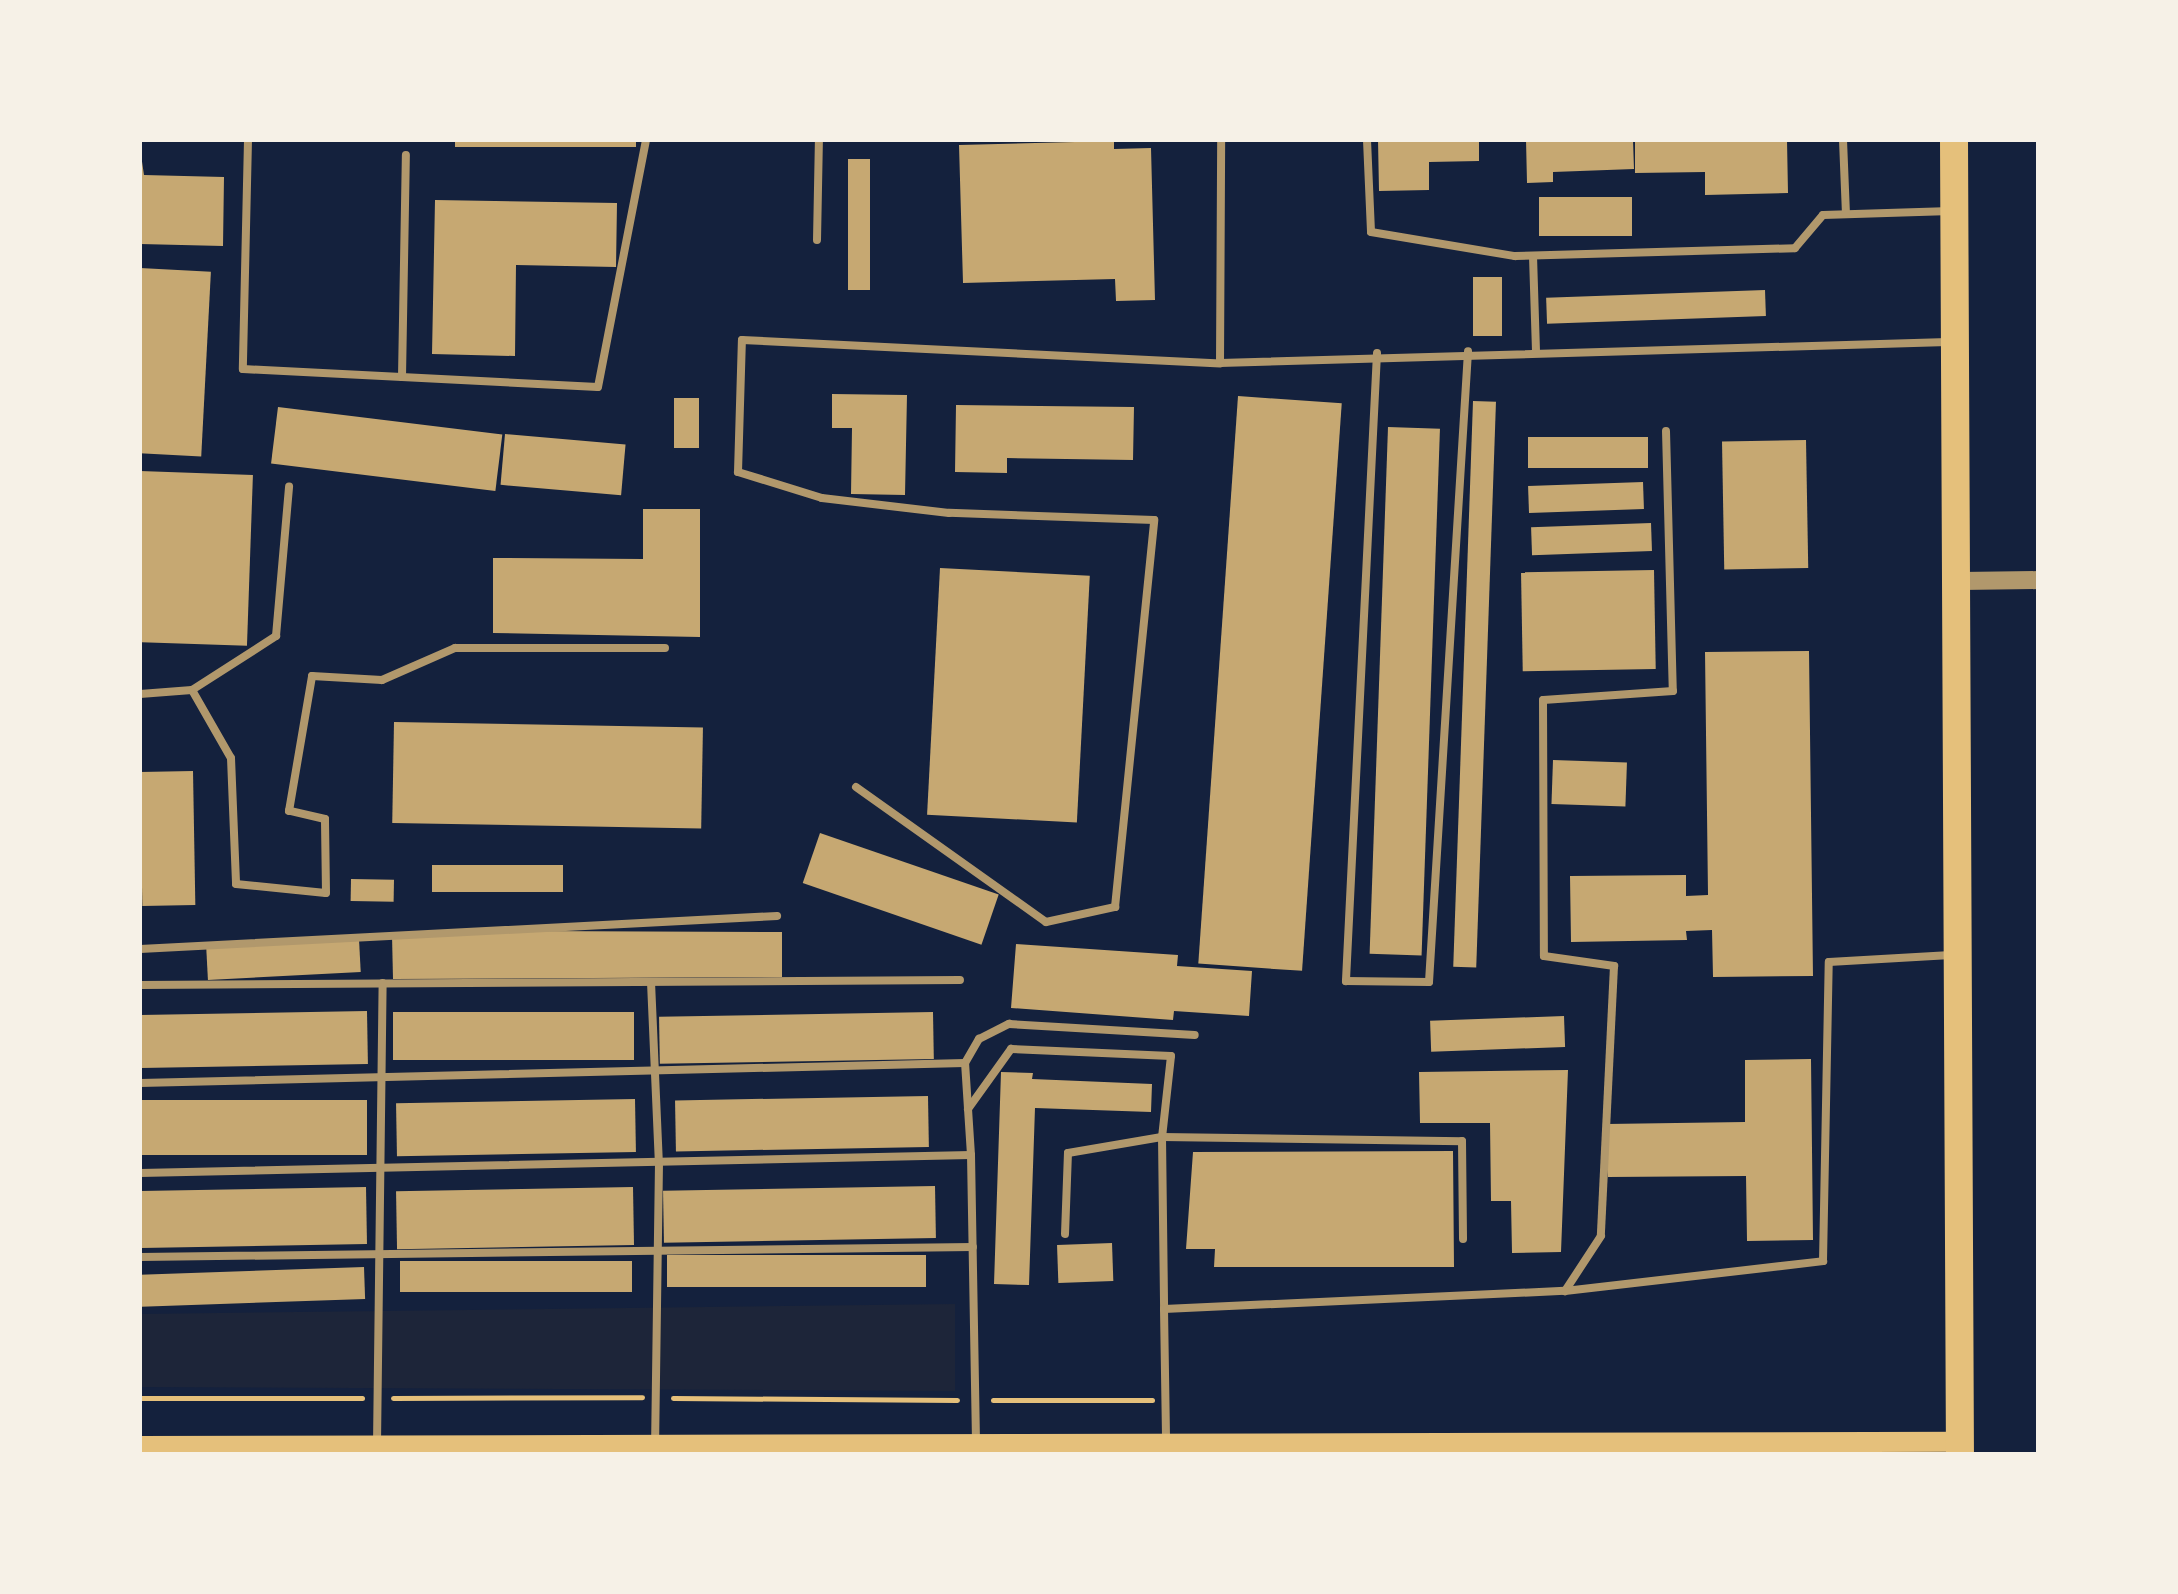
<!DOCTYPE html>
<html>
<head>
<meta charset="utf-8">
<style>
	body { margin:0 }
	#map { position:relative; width:2178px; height:1594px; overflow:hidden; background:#14213d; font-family:Inter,sans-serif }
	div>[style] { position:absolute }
	.green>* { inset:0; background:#1d2539 }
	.building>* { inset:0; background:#c6a872; transform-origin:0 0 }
	.path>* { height:5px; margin:-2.5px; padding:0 2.5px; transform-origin:2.5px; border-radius:2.5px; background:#e5c07b }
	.service>* { height:8px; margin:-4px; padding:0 4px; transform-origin:4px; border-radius:4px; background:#b1986c }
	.tertiary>* { height:18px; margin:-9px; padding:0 9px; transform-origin:9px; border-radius:9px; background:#b1986c }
	.secondary>* { height:20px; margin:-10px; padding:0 10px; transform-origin:10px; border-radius:10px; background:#e5c07b }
	.trunk>* { height:28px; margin:-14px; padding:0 14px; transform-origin:14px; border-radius:14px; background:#e5c07b }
	span { translate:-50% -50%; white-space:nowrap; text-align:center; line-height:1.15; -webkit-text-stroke:9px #f6f1e7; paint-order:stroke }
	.frame { position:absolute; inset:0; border:142px solid #f6f1e7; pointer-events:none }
</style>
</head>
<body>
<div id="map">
	<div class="green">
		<div style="clip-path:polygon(955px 1304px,955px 1391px,140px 1387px,140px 1314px)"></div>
	</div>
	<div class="building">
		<div style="left:455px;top:140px;width:181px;height:7px"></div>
		<div style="clip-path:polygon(1378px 140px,1479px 140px,1479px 161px,1429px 162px,1429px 190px,1379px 191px)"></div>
		<div style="clip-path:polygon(1526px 140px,1633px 140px,1634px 169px,1553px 172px,1553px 182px,1527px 183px)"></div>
		<div style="clip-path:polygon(1635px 140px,1787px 140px,1788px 193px,1705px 195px,1705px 172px,1635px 173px)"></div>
		<div style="clip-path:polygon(1114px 141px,1114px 149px,1151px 148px,1155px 300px,1116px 301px,1115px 279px,963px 283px,959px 145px)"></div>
		<div style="clip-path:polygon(140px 148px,144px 175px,224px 177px,223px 246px,140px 244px)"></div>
		<div style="left:848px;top:159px;width:22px;height:131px"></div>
		<div style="left:1539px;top:197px;width:93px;height:39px"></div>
		<div style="clip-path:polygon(435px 200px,617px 203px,616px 267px,516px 265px,515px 356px,432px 354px)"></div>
		<div style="left:140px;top:268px;width:71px;height:185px;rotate:3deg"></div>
		<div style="left:1473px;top:277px;width:29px;height:59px"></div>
		<div style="left:1765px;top:290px;width:26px;height:219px;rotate:88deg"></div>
		<div style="clip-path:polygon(832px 394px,907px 395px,905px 495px,851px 494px,852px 428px,832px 428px)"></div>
		<div style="left:1238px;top:396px;width:104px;height:569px;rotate:4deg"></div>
		<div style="left:674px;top:398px;width:25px;height:50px"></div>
		<div style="left:1473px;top:401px;width:23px;height:566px;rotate:2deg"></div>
		<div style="clip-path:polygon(956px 405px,1134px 407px,1133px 460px,1007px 458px,1007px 473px,955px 472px)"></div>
		<div style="left:278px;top:407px;width:226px;height:57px;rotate:7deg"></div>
		<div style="left:1388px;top:427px;width:52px;height:527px;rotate:2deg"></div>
		<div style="left:505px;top:434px;width:121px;height:51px;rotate:5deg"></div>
		<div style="left:1648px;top:437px;width:31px;height:120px;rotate:90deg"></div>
		<div style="left:1806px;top:440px;width:128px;height:84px;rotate:89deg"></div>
		<div style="left:140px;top:471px;width:113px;height:171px;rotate:2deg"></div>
		<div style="left:1643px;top:482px;width:27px;height:115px;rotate:88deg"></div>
		<div style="clip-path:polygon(643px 509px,700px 509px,700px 637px,493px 633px,493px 558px,643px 559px)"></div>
		<div style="left:1651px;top:523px;width:28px;height:120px;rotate:88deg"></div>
		<div style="left:940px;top:568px;width:150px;height:247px;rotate:3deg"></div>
		<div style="left:1654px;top:570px;width:99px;height:133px;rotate:89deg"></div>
		<div style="clip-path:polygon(1809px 651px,1813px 976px,1713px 977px,1712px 930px,1686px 931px,1687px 940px,1571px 942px,1570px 876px,1686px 875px,1686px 896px,1708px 895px,1705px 652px)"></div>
		<div style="left:394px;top:722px;width:309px;height:101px;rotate:1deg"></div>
		<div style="left:1553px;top:760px;width:74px;height:44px;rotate:2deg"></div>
		<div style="left:193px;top:771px;width:134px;height:53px;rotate:89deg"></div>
		<div style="left:820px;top:833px;width:189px;height:53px;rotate:19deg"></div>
		<div style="left:432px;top:865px;width:131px;height:27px"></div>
		<div style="left:351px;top:879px;width:43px;height:22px;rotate:1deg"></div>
		<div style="clip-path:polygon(529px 931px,782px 932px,782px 977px,393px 979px,392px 935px)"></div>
		<div style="left:359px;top:939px;width:33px;height:153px;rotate:87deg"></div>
		<div style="clip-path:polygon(1016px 944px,1178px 955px,1177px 966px,1252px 971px,1249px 1016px,1174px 1011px,1173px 1020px,1011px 1008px)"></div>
		<div style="left:367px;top:1011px;width:53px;height:227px;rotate:89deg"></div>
		<div style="left:634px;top:1012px;width:48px;height:241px;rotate:90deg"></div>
		<div style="left:933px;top:1012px;width:47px;height:274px;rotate:89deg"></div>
		<div style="left:1564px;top:1016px;width:31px;height:134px;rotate:88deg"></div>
		<div style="clip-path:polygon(1811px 1059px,1813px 1240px,1747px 1241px,1746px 1176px,1608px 1177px,1607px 1124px,1745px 1122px,1745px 1060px)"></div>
		<div style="clip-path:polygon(1568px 1070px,1561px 1252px,1512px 1253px,1511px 1201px,1491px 1201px,1490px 1123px,1420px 1123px,1419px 1072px)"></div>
		<div style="clip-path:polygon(1001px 1072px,1033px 1073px,1032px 1079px,1152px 1084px,1151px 1112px,1035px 1108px,1029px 1285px,994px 1284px)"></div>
		<div style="left:928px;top:1096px;width:51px;height:253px;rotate:89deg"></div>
		<div style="left:635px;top:1099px;width:53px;height:239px;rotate:89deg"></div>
		<div style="left:367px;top:1100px;width:55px;height:227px;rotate:90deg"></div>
		<div style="clip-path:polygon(1453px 1151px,1454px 1267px,1214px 1267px,1215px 1249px,1186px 1249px,1193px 1152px)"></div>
		<div style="left:935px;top:1186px;width:52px;height:272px;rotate:89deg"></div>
		<div style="left:366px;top:1187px;width:57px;height:226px;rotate:89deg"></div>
		<div style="left:633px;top:1187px;width:58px;height:237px;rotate:89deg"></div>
		<div style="left:1112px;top:1243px;width:38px;height:55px;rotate:88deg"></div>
		<div style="left:926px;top:1255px;width:32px;height:259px;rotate:90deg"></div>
		<div style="left:632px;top:1261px;width:31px;height:232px;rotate:90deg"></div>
		<div style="left:364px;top:1267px;width:32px;height:224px;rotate:88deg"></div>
	</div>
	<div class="path">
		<div style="left:140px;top:1398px;width:222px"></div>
		<div style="left:393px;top:1398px;width:249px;rotate:-0.2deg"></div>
		<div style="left:673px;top:1398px;width:284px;rotate:0.4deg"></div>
		<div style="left:993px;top:1400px;width:159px"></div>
	</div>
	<div class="service">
		<div style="left:248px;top:140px;width:229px;rotate:91.3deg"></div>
		<div style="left:243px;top:369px;width:355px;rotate:2.9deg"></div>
		<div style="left:598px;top:387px;width:252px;rotate:-79deg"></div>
		<div style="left:1367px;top:140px;width:92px;rotate:87.5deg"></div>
		<div style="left:1371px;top:232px;width:146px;rotate:9.5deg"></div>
		<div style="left:1515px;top:256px;width:280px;rotate:-1.6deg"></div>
		<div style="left:1795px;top:248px;width:43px;rotate:-49.7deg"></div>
		<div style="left:1823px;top:215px;width:128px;rotate:-1.8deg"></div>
		<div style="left:1843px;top:140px;width:74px;rotate:87.7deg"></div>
		<div style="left:817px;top:240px;width:100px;rotate:-88.9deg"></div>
		<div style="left:1533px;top:256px;width:94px;rotate:88.2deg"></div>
		<div style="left:1377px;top:353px;width:629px;rotate:92.83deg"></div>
		<div style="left:1346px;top:981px;width:83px;rotate:0.7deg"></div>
		<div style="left:1429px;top:982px;width:632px;rotate:-86.46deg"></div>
		<div style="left:1220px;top:363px;width:728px;rotate:-1.65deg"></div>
		<div style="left:402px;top:377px;width:222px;rotate:-89deg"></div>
		<div style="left:1666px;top:431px;width:260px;rotate:88.5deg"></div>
		<div style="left:1673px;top:691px;width:130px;rotate:176deg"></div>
		<div style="left:1543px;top:700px;width:256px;rotate:89.8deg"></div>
		<div style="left:1544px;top:956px;width:71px;rotate:8.1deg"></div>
		<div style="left:1614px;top:966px;width:270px;rotate:92.8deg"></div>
		<div style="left:1601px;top:1236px;width:66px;rotate:123.2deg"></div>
		<div style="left:1565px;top:1291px;width:260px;rotate:-6.6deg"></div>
		<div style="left:1823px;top:1261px;width:299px;rotate:-88.9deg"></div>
		<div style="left:1829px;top:962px;width:122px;rotate:-3.3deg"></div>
		<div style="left:192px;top:690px;width:78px;rotate:60.2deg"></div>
		<div style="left:231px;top:758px;width:126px;rotate:87.7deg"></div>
		<div style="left:236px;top:884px;width:90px;rotate:5.7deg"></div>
		<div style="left:326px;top:893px;width:74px;rotate:-90.8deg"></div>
		<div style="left:325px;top:819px;width:37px;rotate:-167deg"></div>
		<div style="left:289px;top:811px;width:137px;rotate:-80.3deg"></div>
		<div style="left:312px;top:676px;width:70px;rotate:3.3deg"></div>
		<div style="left:382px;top:680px;width:80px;rotate:-23.7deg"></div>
		<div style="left:455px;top:648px;width:210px"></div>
		<div style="left:140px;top:694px;width:52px;rotate:-4.4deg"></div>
		<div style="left:192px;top:690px;width:100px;rotate:-32.7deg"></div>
		<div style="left:276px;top:636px;width:150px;rotate:-85deg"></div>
		<div style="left:856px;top:787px;width:233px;rotate:35.4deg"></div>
		<div style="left:1046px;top:922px;width:71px;rotate:-12.3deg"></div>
		<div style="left:1115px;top:907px;width:389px;rotate:-84.2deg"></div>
		<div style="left:1154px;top:520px;width:205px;rotate:-178deg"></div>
		<div style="left:949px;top:513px;width:128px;rotate:-173.3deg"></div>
		<div style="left:822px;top:498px;width:88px;rotate:-162.8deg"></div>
		<div style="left:738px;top:472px;width:132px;rotate:-88.3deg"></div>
		<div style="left:742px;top:340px;width:479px;rotate:2.8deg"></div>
		<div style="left:1220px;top:363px;width:223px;rotate:-89.7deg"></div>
		<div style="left:140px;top:949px;width:638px;rotate:-2.97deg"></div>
		<div style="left:651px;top:982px;width:181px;rotate:87.5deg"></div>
		<div style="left:659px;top:1163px;width:279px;rotate:90.8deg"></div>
		<div style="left:140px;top:985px;width:820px;rotate:-0.35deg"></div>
		<div style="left:140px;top:1083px;width:825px;rotate:-1.39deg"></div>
		<div style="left:968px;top:1109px;width:74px;rotate:-54.4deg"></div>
		<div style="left:1011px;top:1049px;width:160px;rotate:2.5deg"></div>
		<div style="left:1171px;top:1056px;width:81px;rotate:96.3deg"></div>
		<div style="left:1162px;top:1137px;width:172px;rotate:89.3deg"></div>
		<div style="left:1164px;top:1309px;width:401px;rotate:-2.6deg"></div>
		<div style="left:971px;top:1155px;width:92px;rotate:-93.7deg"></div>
		<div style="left:965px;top:1063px;width:28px;rotate:-60deg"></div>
		<div style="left:979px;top:1039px;width:34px;rotate:-27deg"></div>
		<div style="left:1009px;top:1024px;width:186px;rotate:3.4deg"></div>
		<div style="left:140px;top:1173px;width:831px;rotate:-1.24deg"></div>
		<div style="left:971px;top:1155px;width:290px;rotate:89deg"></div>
		<div style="left:1065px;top:1234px;width:81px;rotate:-87.9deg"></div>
		<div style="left:1068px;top:1153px;width:95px;rotate:-9.7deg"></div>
		<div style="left:1162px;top:1137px;width:300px;rotate:0.8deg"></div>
		<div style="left:1462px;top:1141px;width:98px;rotate:89.4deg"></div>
		<div style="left:140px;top:1257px;width:833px;rotate:-0.69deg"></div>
		<div style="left:1164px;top:1309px;width:131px;rotate:89.1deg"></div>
		<div style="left:377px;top:1444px;width:461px;rotate:-89.3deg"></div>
	</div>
	<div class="tertiary">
		<div style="left:1961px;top:581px;width:77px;rotate:-0.7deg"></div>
	</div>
	<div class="secondary">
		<div style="left:140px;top:1446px;width:1821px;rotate:-0.13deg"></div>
	</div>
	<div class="trunk">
		<div style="left:1954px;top:140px;width:1314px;rotate:89.74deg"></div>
	</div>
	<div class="frame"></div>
</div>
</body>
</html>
